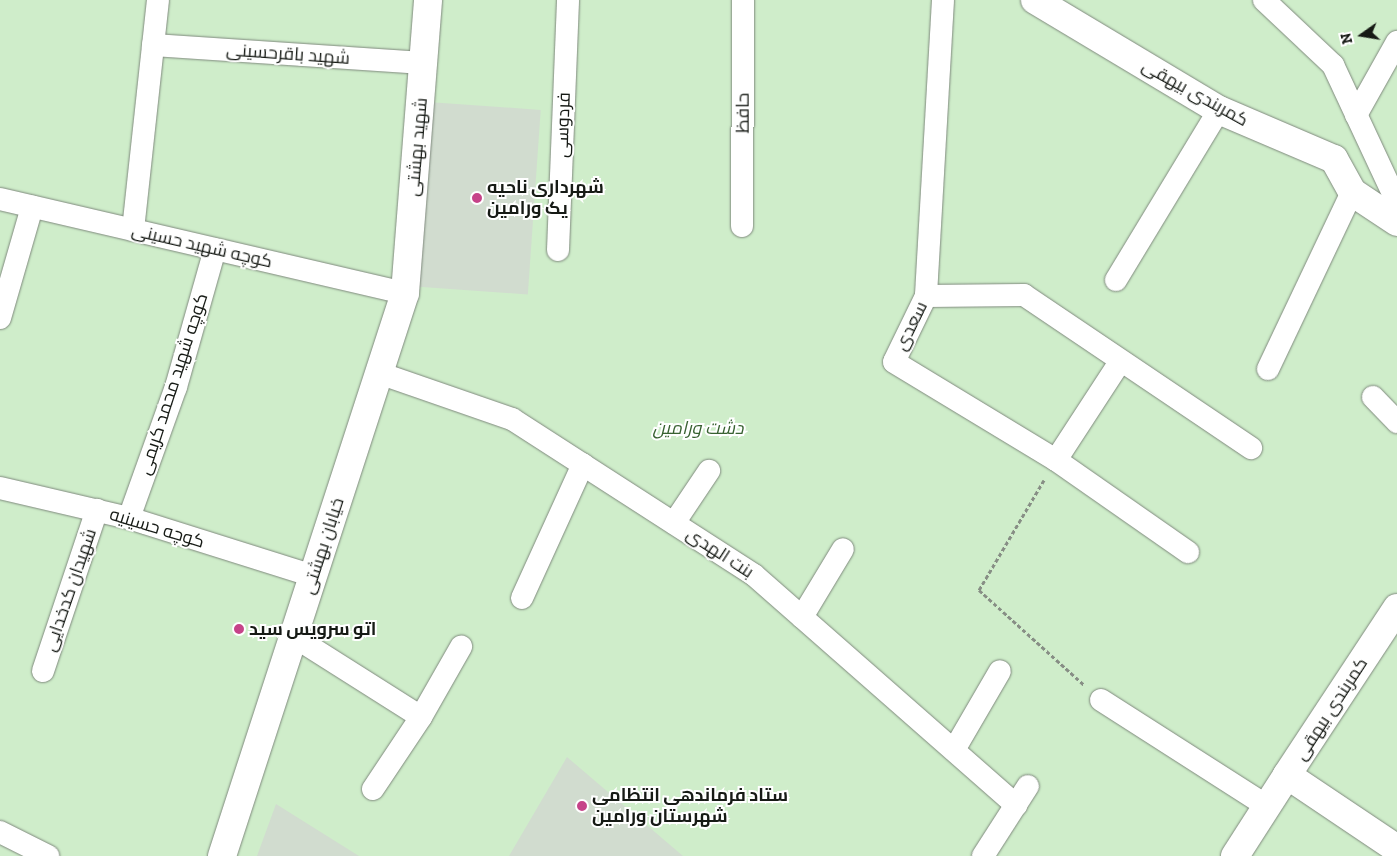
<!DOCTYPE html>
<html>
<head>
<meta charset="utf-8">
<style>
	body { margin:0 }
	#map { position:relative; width:1397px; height:856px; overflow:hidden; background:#ecf7e9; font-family:"Zilla Slab",Cairo,serif }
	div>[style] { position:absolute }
	.green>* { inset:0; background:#cfedca; transform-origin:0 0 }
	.building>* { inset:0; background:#d1dccf; transform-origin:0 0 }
	.path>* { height:3px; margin-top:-1.5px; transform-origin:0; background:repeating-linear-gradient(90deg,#878e85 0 4px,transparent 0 6.5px) }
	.roads { filter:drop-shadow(0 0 1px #7f897d) drop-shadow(0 0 1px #7f897d) }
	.minor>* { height:22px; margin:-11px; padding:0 11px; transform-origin:11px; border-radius:11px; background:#fff }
	.tertiary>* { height:28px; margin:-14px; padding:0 14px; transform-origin:14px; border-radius:14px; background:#fff }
	.secondary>* { height:28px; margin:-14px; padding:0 14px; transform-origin:14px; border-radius:14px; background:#fff }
	.dots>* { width:14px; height:14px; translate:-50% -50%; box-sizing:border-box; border:2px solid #fff; border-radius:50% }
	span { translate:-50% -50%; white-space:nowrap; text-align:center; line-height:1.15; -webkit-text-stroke:4px #fff; paint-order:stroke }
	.street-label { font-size:18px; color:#161a15 }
	.poi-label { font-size:18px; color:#161a15; font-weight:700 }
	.left { translate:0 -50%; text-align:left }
	.park-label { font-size:18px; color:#386131; font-style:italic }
	.north { position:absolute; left:1337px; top:10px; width:50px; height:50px; -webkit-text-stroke:4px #fff; paint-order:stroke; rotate:257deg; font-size:14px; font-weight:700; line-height:20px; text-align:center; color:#161a15 }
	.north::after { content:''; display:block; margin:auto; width:18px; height:22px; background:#161a15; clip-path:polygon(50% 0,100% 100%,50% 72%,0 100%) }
</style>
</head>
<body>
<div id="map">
	<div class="green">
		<div style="left:0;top:0;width:1397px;height:856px"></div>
	</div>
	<div class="building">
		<div style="left:428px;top:102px;width:113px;height:185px;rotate:4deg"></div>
		<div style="clip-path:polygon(567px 757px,683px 856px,509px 856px)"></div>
		<div style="clip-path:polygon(276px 804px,359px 856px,257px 856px)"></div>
	</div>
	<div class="path">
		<div style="left:1044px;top:480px;width:128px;rotate:120.6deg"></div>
		<div style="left:979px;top:590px;width:142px;rotate:42.1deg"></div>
	</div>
	<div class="roads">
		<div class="minor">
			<div style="left:943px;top:0;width:296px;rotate:93.3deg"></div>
			<div style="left:926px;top:296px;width:73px;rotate:115.9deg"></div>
			<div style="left:894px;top:362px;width:189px;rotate:31.2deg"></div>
			<div style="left:1056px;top:460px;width:161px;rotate:34.9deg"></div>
			<div style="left:1264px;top:0;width:95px;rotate:43.3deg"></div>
			<div style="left:1333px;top:65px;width:151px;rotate:65deg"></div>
			<div style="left:153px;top:45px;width:271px;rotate:3.8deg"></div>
			<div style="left:1356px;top:115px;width:84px;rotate:-60.7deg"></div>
			<div style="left:0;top:199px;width:416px;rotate:13.1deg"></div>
			<div style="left:742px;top:226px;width:226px;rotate:-89.7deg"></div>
			<div style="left:133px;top:230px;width:231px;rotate:-83.8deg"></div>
			<div style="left:558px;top:250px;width:250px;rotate:-87.7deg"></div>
			<div style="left:1116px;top:280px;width:199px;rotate:-58.8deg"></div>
			<div style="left:926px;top:296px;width:98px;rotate:-0.6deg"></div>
			<div style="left:1024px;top:295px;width:274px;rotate:34deg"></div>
			<div style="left:0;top:318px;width:116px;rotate:-73.9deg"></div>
			<div style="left:1268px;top:369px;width:196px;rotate:-64.6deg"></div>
			<div style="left:379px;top:373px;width:141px;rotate:19.1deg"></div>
			<div style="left:512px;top:419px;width:288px;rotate:32.8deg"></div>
			<div style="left:754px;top:575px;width:349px;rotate:41.3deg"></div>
			<div style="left:1373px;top:397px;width:35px;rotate:46deg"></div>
			<div style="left:1056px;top:460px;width:117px;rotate:-56.9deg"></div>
			<div style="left:0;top:488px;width:132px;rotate:13.1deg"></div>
			<div style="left:129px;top:518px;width:193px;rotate:17.5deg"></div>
			<div style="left:129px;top:518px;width:139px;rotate:-70.3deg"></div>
			<div style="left:176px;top:387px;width:143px;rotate:-74.2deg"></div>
			<div style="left:674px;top:523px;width:63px;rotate:-56.1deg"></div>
			<div style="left:522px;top:598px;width:147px;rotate:-65.5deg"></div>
			<div style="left:802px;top:617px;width:79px;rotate:-58.9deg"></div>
			<div style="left:293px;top:636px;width:151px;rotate:32.3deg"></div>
			<div style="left:43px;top:671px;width:170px;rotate:-71.5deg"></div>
			<div style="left:1101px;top:700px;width:197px;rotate:32.6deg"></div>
			<div style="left:954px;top:750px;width:91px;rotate:-59.8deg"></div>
			<div style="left:373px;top:789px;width:87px;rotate:-56.3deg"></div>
			<div style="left:421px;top:717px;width:81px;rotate:-60.3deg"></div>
			<div style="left:0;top:832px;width:54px;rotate:26.6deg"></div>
			<div style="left:983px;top:856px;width:83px;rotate:-57.3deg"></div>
		</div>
		<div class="tertiary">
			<div style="left:1235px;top:856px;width:96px;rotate:-57.3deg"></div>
		</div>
		<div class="secondary">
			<div style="left:1035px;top:0;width:214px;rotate:30.9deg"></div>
			<div style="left:1219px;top:110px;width:125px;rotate:23.1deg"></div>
			<div style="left:1334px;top:159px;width:38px;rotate:61deg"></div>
			<div style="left:1352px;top:192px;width:54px;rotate:33.7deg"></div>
			<div style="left:1397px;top:608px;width:200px;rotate:123.4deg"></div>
			<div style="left:1287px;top:775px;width:133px;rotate:33.9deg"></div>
			<div style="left:222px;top:856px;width:592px;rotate:-71.99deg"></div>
			<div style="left:405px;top:293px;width:294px;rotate:-85.5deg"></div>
		</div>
	</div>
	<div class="dots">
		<div style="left:477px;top:198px;background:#c64389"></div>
		<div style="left:239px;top:629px;background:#c64389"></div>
		<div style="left:582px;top:806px;background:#c64389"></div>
	</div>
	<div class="street-label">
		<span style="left:288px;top:54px;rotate:4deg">شهید باقرحسینی</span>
		<span style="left:1195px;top:93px;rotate:29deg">کمربندی بیهقی</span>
		<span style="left:743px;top:113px;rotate:-90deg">حافظ</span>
		<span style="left:563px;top:125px;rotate:-88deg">فردوسی</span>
		<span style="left:417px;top:147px;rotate:-85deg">شهید بهشتی</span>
		<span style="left:202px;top:246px;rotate:13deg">کوچه شهید حسینی</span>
		<span style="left:911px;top:326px;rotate:-64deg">سعدی</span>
		<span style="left:173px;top:384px;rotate:-72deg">کوچه شهید محمد کریمی</span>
		<span style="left:157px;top:528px;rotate:17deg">کوچه حسینیه</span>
		<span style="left:323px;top:546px;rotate:-72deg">خیابان بهشتی</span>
		<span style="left:720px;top:553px;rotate:33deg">بنت الهدی</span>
		<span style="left:70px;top:590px;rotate:-71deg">شهیدان کدخدایی</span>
		<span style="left:1331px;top:709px;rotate:-57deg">کمربندی بیهقی</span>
	</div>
	<div class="poi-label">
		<span class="left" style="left:487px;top:198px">شهرداری ناحیه<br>یک ورامین</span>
		<span class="left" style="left:249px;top:629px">اتو سرویس سید</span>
		<span class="left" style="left:592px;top:806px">ستاد فرماندهی انتظامی<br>شهرستان ورامین</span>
	</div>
	<div class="park-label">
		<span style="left:698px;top:428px">دشت ورامین</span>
	</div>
	<div class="north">N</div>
</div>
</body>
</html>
